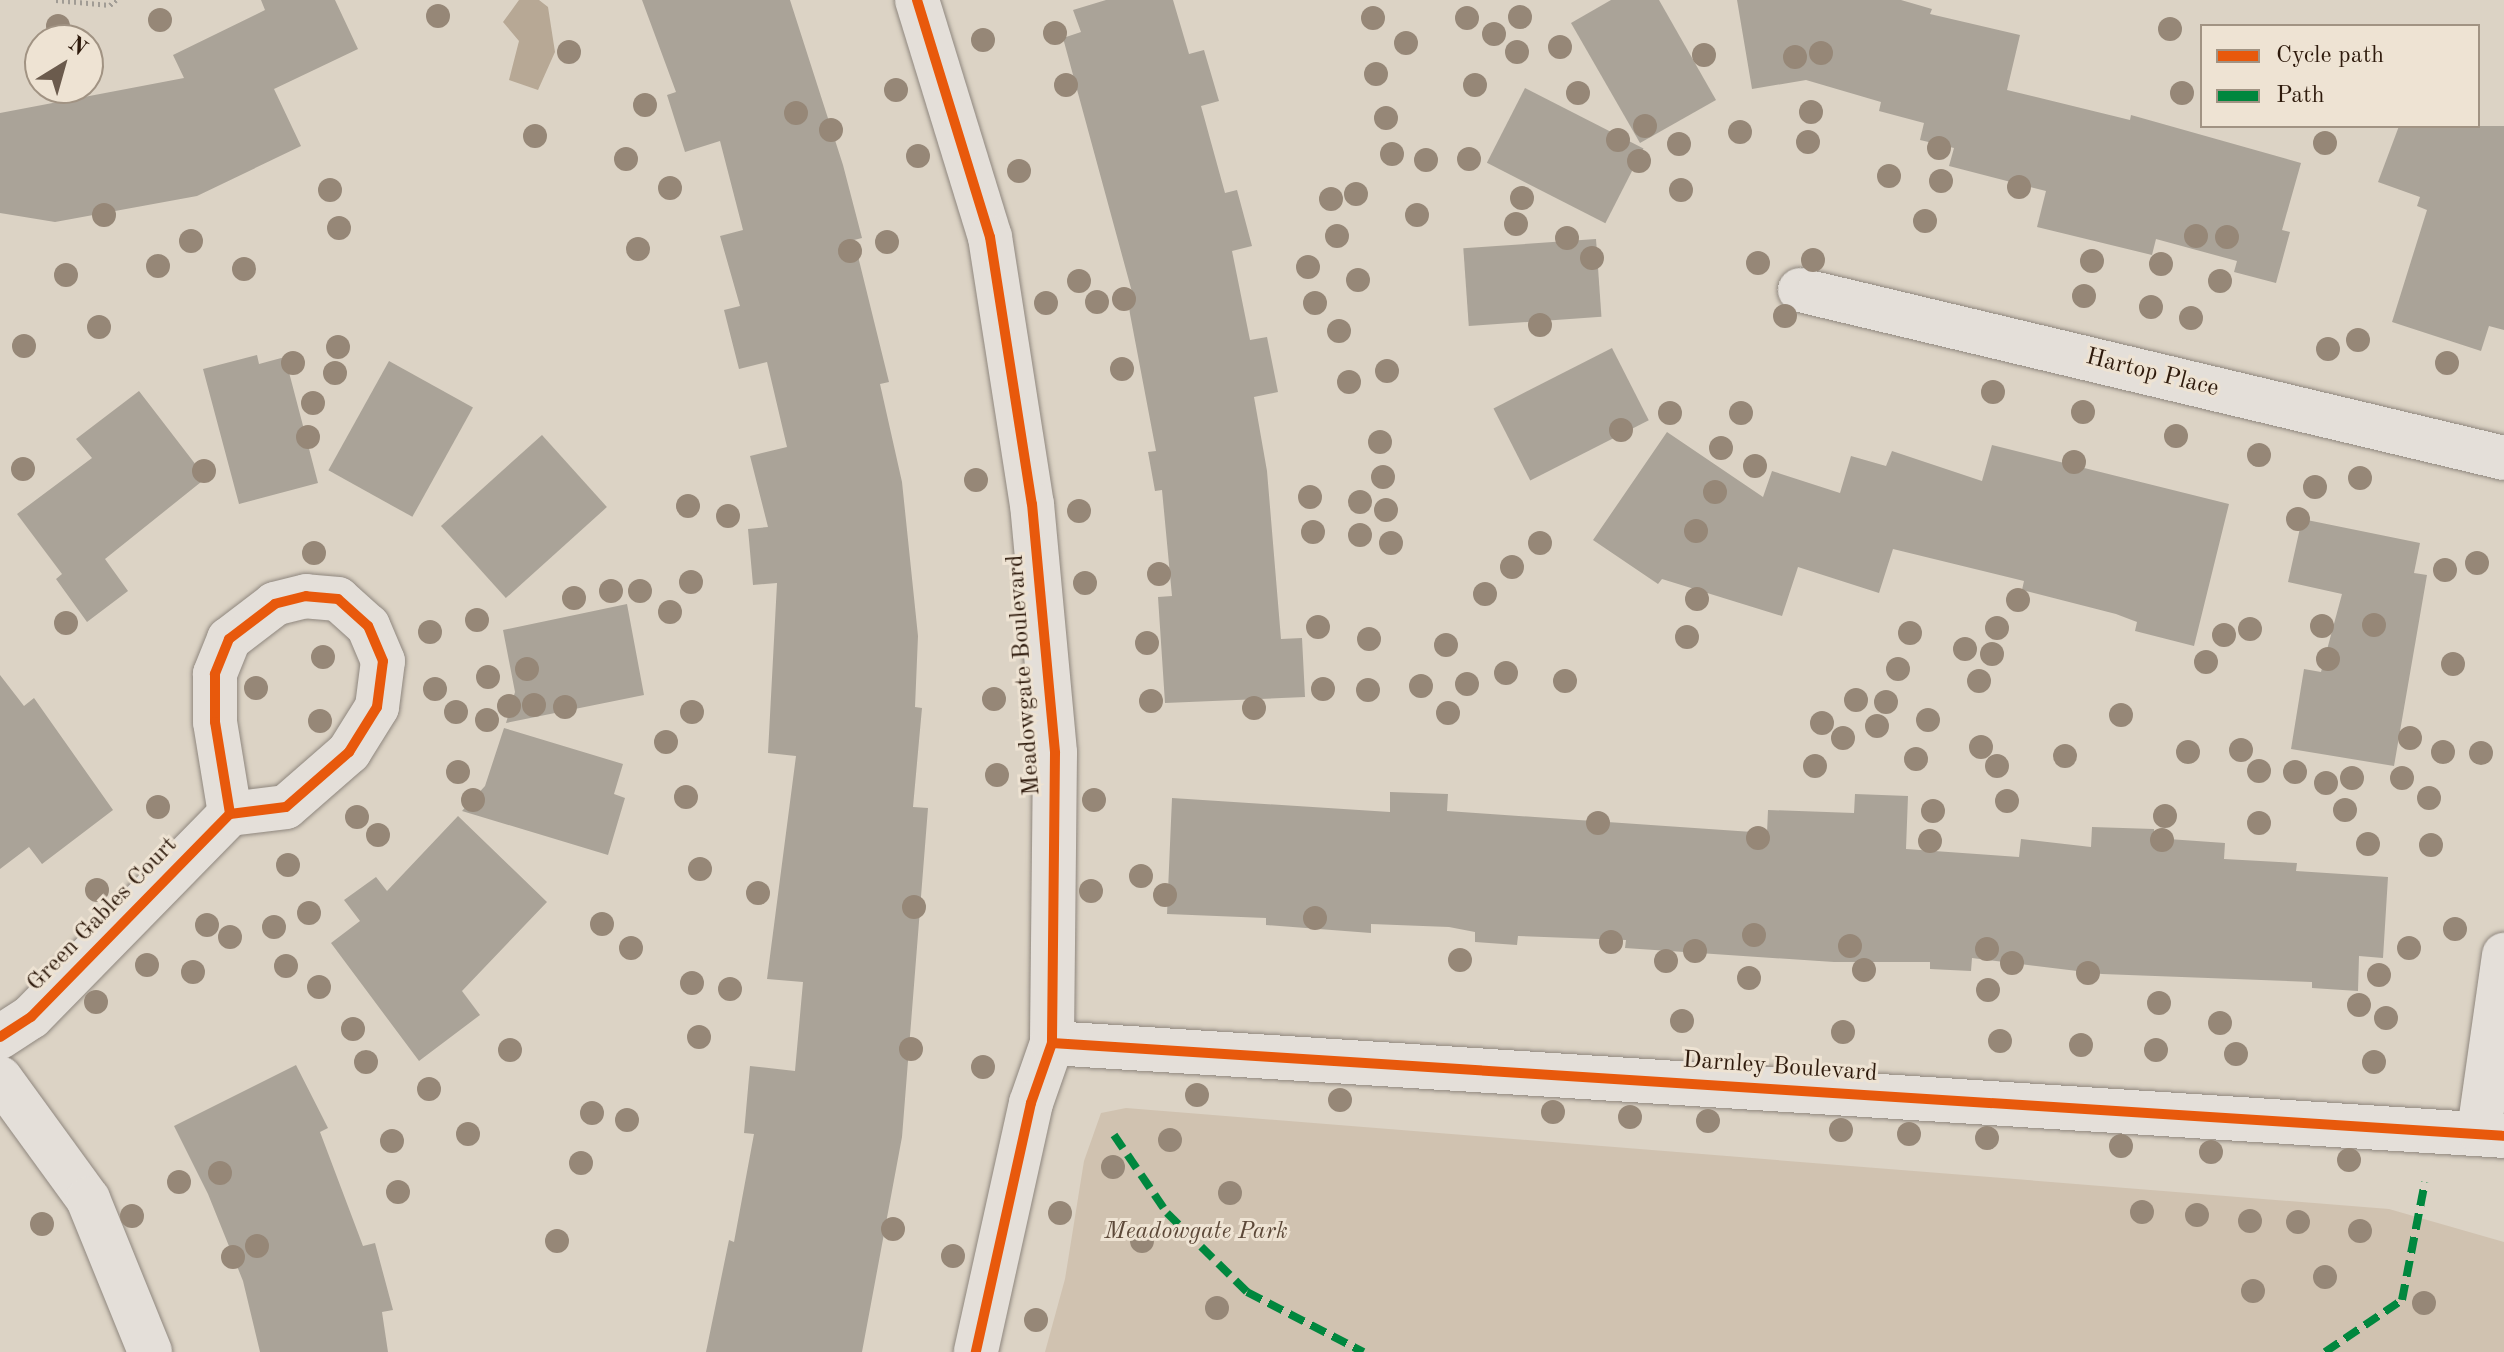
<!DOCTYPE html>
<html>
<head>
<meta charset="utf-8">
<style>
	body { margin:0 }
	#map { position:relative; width:2504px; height:1352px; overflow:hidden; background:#dcd3c5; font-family:"Old Standard TT",serif }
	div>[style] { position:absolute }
	.green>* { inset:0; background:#d0c2b0 }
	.water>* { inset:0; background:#b7a895 }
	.building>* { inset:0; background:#aaa398; transform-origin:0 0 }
	.path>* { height:5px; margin-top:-2.5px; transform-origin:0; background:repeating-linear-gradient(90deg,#a19c95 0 2px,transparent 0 6px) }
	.roads { filter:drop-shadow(0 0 2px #8f877e) drop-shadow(0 0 2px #8f877e) }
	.minor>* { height:44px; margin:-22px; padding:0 22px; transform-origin:22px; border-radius:22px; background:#e4dfd9 }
	.quiet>* { height:8px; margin-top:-4px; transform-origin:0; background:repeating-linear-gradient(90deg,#00873e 0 16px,transparent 0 24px) }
	.cycleway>* { height:10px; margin:-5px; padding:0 5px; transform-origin:5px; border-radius:5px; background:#e8590c }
	.trees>* { width:24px; height:24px; margin:-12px; border-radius:50%; background:#968777 }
	span { translate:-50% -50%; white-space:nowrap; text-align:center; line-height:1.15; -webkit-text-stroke:6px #eee3d3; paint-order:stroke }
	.street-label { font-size:24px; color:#2e1a0c }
	.park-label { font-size:24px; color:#5c4838; font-style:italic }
	.legend { position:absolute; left:2200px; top:24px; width:280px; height:104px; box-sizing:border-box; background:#eee3d3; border:2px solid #a19383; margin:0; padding:10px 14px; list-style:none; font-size:24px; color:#2e1a0c }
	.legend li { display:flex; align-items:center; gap:16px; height:40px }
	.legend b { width:40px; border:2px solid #a19383 }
	.north { position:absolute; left:24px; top:24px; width:80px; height:80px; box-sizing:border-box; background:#eee3d3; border:2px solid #a19383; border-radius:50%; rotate:37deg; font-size:22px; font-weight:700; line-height:32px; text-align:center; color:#2e1a0c }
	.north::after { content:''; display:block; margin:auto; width:28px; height:36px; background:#6b5b4d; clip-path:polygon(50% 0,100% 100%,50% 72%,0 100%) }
</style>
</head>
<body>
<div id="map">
	<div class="green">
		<div style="clip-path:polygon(1126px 1108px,2389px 1209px,2504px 1242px,2504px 1352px,1045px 1352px,1065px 1279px,1084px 1161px,1101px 1113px)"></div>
	</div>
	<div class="water">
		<div style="clip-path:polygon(519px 0,539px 0,548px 7px,555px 52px,538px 90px,509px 80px,519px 41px,503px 22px)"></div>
	</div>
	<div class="building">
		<div style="clip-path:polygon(261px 0,335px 0,358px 49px,274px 89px,301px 146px,197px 196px,55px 222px,0 213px,0 113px,184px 78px,173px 55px,265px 10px)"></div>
		<div style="clip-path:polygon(642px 0,790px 0,843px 165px,862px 238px,854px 240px,889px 382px,880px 384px,902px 482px,918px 636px,915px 707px,922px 708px,913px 807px,928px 808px,902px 1137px,862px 1352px,706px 1352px,729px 1240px,734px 1242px,754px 1134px,744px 1133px,750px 1066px,795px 1071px,803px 982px,767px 979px,796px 756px,768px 753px,777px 583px,753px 585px,748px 529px,768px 527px,750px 456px,787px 447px,767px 362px,739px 369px,724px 310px,740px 306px,720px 236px,743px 230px,720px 141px,685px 152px,667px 95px,676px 92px)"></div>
		<div style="clip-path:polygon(1106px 0,1173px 0,1189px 54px,1204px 50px,1219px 101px,1201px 106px,1225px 193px,1237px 190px,1252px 246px,1232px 251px,1250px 340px,1267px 337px,1278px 392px,1254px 397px,1267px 471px,1281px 639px,1302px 638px,1305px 697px,1165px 703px,1158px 597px,1172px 596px,1162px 490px,1155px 491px,1148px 452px,1156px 451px,1130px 314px,1127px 292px,1132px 292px,1063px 38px,1081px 32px,1073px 10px)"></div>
		<div style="clip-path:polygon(1611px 0,1659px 0,1716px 100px,1640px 143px,1571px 23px)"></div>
		<div style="clip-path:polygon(1737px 0,1901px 0,1932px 9px,1930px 14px,2020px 35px,2007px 90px,2130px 120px,2131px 115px,2301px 163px,2282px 230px,2290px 232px,2276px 283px,2234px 272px,2237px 261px,2156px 239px,2152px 255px,2037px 227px,2046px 191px,1949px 166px,1954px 148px,1920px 140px,1924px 123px,1879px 111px,1881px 102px,1806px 80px,1752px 89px)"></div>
		<div style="left:1525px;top:88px;width:133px;height:84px;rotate:27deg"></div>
		<div style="clip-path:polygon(2399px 126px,2504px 126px,2504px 330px,2489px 326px,2481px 351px,2392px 322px,2427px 210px,2417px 206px,2420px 197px,2378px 182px)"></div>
		<div style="left:1596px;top:239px;width:78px;height:133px;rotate:86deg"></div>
		<div style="left:1612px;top:348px;width:81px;height:133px;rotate:63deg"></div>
		<div style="clip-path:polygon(257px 355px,259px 364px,285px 357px,318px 483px,239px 504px,203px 369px)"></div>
		<div style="left:389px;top:361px;width:96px;height:125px;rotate:29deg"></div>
		<div style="clip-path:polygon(139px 391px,206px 478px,105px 559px,128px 591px,87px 622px,56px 579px,62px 574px,17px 514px,92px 458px,76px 439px)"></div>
		<div style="clip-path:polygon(1667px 432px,1763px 497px,1772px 471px,1840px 493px,1851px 456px,1886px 466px,1892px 451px,1982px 481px,1992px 445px,2229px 504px,2194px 646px,2135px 631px,2137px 622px,2116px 614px,2022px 590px,2024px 581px,1893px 549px,1879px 593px,1798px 567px,1782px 616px,1662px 579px,1658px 584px,1593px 540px)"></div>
		<div style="left:542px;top:435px;width:97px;height:136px;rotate:48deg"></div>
		<div style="clip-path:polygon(2302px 519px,2420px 543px,2414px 573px,2427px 575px,2394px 766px,2291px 749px,2304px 669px,2321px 672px,2342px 594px,2288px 582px)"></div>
		<div style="clip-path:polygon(627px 604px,644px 695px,506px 723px,515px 692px,503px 630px)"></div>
		<div style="clip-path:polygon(0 675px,24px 706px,34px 698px,113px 810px,42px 864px,29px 847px,0 869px)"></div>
		<div style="clip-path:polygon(504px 728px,623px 764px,614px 794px,625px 798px,608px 855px,462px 811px,485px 786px)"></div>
		<div style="clip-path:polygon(1390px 792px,1448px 794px,1447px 811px,1767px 833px,1768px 810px,1854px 813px,1855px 794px,1908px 796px,1906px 849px,2019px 857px,2021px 839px,2091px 847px,2092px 827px,2154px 829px,2154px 838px,2225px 843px,2224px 859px,2297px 863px,2296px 871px,2388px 877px,2383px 958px,2359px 956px,2358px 991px,2312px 988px,2312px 982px,2102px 974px,1972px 958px,1971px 971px,1930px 969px,1930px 962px,1834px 962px,1625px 948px,1626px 940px,1518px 936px,1517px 945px,1475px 942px,1475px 932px,1449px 927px,1371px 924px,1371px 933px,1266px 925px,1266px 918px,1167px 914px,1172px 798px,1390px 812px)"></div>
		<div style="clip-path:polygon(458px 816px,547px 902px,462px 991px,480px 1015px,419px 1061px,331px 943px,360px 921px,344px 900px,376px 877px,387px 891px)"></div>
		<div style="clip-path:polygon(296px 1065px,328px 1128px,320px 1132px,363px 1246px,375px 1243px,393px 1310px,382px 1312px,388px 1352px,260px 1352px,243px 1281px,208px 1194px,174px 1126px)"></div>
	</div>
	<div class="path">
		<div style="left:56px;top:0;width:54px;rotate:5.3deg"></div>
		<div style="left:110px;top:5px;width:8px;rotate:-40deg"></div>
	</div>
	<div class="roads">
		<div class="minor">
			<div style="left:917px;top:0;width:248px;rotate:72.9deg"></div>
			<div style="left:990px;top:237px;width:270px;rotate:81.1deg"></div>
			<div style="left:1032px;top:504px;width:250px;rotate:84.7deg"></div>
			<div style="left:1055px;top:753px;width:290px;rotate:90.6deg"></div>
			<div style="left:1052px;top:1043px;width:64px;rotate:109.3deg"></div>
			<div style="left:1031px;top:1103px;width:255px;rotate:102.5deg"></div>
			<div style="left:1800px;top:290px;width:724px;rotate:13.42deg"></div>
			<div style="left:0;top:1037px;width:37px;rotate:-33deg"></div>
			<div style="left:31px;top:1017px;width:284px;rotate:-45.6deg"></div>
			<div style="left:230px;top:814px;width:56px;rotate:-7.1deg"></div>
			<div style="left:286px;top:807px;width:84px;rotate:-41.1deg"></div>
			<div style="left:349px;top:752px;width:53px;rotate:-58.1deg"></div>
			<div style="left:377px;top:707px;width:46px;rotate:-82.6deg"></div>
			<div style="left:383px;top:661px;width:38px;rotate:-113deg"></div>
			<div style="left:368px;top:626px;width:40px;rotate:-138deg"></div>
			<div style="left:338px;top:599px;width:32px;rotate:-175deg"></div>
			<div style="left:306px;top:596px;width:32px;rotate:166deg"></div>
			<div style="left:275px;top:604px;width:58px;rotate:142.7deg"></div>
			<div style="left:229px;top:639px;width:38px;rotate:112deg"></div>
			<div style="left:215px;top:674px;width:48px;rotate:90deg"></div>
			<div style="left:215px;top:722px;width:93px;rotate:80.7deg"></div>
			<div style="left:1052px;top:1043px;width:1455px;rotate:3.66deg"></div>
			<div style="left:0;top:1078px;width:150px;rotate:54deg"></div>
			<div style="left:88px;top:1199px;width:165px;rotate:67.9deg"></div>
			<div style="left:2479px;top:1131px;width:178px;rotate:-81.9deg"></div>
		</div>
	</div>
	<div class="quiet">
		<div style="left:1114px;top:1135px;width:94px;rotate:55.8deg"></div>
		<div style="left:1167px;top:1213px;width:112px;rotate:44.6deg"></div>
		<div style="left:1247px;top:1292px;width:131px;rotate:27.3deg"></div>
		<div style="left:2325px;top:1352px;width:93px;rotate:-34deg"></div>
		<div style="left:2402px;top:1300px;width:120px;rotate:-79deg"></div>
	</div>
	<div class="cycleway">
		<div style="left:917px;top:0;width:248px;rotate:72.9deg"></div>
		<div style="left:990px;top:237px;width:270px;rotate:81.1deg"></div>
		<div style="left:1032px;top:504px;width:250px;rotate:84.7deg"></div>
		<div style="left:1055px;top:753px;width:290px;rotate:90.6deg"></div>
		<div style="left:1052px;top:1043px;width:64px;rotate:109.3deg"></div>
		<div style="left:1031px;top:1103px;width:255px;rotate:102.5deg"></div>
		<div style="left:0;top:1037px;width:37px;rotate:-33deg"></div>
		<div style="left:31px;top:1017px;width:284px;rotate:-45.6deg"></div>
		<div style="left:230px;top:814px;width:56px;rotate:-7.1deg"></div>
		<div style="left:286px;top:807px;width:84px;rotate:-41.1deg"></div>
		<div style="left:349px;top:752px;width:53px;rotate:-58.1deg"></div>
		<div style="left:377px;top:707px;width:46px;rotate:-82.6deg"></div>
		<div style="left:383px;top:661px;width:38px;rotate:-113deg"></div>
		<div style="left:368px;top:626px;width:40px;rotate:-138deg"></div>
		<div style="left:338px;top:599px;width:32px;rotate:-175deg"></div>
		<div style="left:306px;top:596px;width:32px;rotate:166deg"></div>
		<div style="left:275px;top:604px;width:58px;rotate:142.7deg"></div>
		<div style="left:229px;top:639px;width:38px;rotate:112deg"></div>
		<div style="left:215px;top:674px;width:48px;rotate:90deg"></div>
		<div style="left:215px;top:722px;width:93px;rotate:80.7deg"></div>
		<div style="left:1052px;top:1043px;width:1455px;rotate:3.66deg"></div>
	</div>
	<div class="trees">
		<div style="left:438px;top:16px"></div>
		<div style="left:1520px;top:17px"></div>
		<div style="left:1373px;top:18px"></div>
		<div style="left:1467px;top:18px"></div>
		<div style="left:160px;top:20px"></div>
		<div style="left:58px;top:26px"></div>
		<div style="left:2170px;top:29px"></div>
		<div style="left:1055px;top:33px"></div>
		<div style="left:1494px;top:34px"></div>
		<div style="left:983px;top:40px"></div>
		<div style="left:1406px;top:43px"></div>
		<div style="left:1560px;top:47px"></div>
		<div style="left:569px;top:52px"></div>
		<div style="left:1517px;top:52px"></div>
		<div style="left:1821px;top:53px"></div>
		<div style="left:1704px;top:55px"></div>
		<div style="left:1795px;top:57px"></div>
		<div style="left:1376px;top:74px"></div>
		<div style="left:1066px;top:85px"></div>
		<div style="left:1475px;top:85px"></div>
		<div style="left:896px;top:90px"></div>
		<div style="left:1578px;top:93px"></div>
		<div style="left:2182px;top:93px"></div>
		<div style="left:645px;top:105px"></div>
		<div style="left:1811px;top:112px"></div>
		<div style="left:796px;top:113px"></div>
		<div style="left:1386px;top:118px"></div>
		<div style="left:1645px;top:126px"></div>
		<div style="left:831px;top:130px"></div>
		<div style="left:1740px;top:132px"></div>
		<div style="left:535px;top:136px"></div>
		<div style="left:1618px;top:140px"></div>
		<div style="left:1808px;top:142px"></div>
		<div style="left:2325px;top:143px"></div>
		<div style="left:1679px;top:144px"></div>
		<div style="left:1939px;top:148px"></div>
		<div style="left:1392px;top:154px"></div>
		<div style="left:918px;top:156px"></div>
		<div style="left:626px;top:159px"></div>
		<div style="left:1469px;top:159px"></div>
		<div style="left:1426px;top:160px"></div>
		<div style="left:1639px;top:161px"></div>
		<div style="left:1019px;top:171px"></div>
		<div style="left:1889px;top:176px"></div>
		<div style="left:1941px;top:181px"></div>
		<div style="left:2019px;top:187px"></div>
		<div style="left:670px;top:188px"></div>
		<div style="left:330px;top:190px"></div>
		<div style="left:1681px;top:190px"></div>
		<div style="left:1356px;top:194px"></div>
		<div style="left:1522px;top:198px"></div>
		<div style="left:1331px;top:199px"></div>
		<div style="left:104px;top:215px"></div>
		<div style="left:1417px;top:215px"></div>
		<div style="left:1925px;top:221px"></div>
		<div style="left:1516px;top:224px"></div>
		<div style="left:339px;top:228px"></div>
		<div style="left:1337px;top:236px"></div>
		<div style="left:2196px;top:236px"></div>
		<div style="left:2227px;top:237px"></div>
		<div style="left:1567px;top:238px"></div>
		<div style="left:191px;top:241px"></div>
		<div style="left:887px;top:242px"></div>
		<div style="left:638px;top:249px"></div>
		<div style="left:850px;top:251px"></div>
		<div style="left:1592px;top:258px"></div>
		<div style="left:1813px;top:260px"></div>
		<div style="left:2092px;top:261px"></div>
		<div style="left:1758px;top:263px"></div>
		<div style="left:2161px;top:264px"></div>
		<div style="left:158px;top:266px"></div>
		<div style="left:1308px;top:267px"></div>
		<div style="left:244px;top:269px"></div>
		<div style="left:66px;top:275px"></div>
		<div style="left:1358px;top:280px"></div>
		<div style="left:1079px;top:281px"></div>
		<div style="left:2220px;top:281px"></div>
		<div style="left:2084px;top:296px"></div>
		<div style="left:1124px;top:299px"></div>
		<div style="left:1097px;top:302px"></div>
		<div style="left:1046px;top:303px"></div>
		<div style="left:1315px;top:303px"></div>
		<div style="left:2151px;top:307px"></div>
		<div style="left:1785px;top:316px"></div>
		<div style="left:2191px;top:318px"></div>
		<div style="left:1540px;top:325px"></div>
		<div style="left:99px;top:327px"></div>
		<div style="left:1339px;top:331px"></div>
		<div style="left:2358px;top:340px"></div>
		<div style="left:24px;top:346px"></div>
		<div style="left:338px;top:347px"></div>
		<div style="left:2328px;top:349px"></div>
		<div style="left:293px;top:363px"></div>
		<div style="left:2447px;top:363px"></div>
		<div style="left:1122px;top:369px"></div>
		<div style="left:1387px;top:371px"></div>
		<div style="left:335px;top:373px"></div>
		<div style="left:1349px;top:382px"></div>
		<div style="left:1993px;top:392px"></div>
		<div style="left:313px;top:403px"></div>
		<div style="left:2083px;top:412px"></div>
		<div style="left:1670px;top:413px"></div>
		<div style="left:1741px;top:413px"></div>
		<div style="left:1621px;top:430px"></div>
		<div style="left:2176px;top:436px"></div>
		<div style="left:308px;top:437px"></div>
		<div style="left:1380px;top:442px"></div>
		<div style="left:1721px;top:448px"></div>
		<div style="left:2259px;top:455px"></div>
		<div style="left:2074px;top:462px"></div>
		<div style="left:1755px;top:466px"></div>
		<div style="left:23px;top:469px"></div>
		<div style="left:204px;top:471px"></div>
		<div style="left:1383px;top:477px"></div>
		<div style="left:2360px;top:478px"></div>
		<div style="left:976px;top:480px"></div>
		<div style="left:2315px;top:487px"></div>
		<div style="left:1715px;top:492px"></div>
		<div style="left:1310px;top:497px"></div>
		<div style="left:1360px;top:502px"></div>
		<div style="left:688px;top:506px"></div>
		<div style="left:1386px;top:510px"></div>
		<div style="left:1079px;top:511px"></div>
		<div style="left:728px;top:516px"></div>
		<div style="left:2298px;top:519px"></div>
		<div style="left:1696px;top:531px"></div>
		<div style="left:1313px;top:532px"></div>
		<div style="left:1360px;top:535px"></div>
		<div style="left:1391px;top:543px"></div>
		<div style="left:1540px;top:543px"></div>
		<div style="left:314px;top:553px"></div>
		<div style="left:2477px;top:563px"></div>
		<div style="left:1512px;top:567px"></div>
		<div style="left:2445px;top:570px"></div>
		<div style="left:1159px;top:574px"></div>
		<div style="left:691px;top:582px"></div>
		<div style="left:1085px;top:583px"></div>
		<div style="left:611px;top:591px"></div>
		<div style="left:640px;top:591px"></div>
		<div style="left:1485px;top:594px"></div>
		<div style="left:574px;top:598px"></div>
		<div style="left:1697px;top:599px"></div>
		<div style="left:2018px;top:600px"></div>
		<div style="left:670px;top:612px"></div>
		<div style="left:477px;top:620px"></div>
		<div style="left:66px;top:623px"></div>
		<div style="left:2374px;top:625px"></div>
		<div style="left:2322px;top:626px"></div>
		<div style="left:1318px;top:627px"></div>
		<div style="left:1997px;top:628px"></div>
		<div style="left:2250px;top:629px"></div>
		<div style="left:430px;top:632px"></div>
		<div style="left:1910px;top:633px"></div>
		<div style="left:2224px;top:635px"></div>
		<div style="left:1687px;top:637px"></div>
		<div style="left:1369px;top:639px"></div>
		<div style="left:1147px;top:643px"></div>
		<div style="left:1446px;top:645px"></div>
		<div style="left:1965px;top:649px"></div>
		<div style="left:1992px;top:654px"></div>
		<div style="left:323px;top:657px"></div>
		<div style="left:2328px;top:659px"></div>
		<div style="left:2206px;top:662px"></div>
		<div style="left:2453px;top:664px"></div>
		<div style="left:527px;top:669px"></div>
		<div style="left:1898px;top:669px"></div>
		<div style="left:1506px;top:673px"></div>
		<div style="left:488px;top:677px"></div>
		<div style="left:1565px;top:681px"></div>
		<div style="left:1979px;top:681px"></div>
		<div style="left:1467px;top:684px"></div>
		<div style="left:1421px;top:686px"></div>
		<div style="left:256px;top:688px"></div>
		<div style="left:435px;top:689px"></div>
		<div style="left:1323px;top:689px"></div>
		<div style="left:1368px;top:690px"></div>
		<div style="left:994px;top:699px"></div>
		<div style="left:1856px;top:700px"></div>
		<div style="left:1151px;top:701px"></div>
		<div style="left:1886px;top:702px"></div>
		<div style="left:534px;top:705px"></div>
		<div style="left:509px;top:706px"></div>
		<div style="left:565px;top:707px"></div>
		<div style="left:1254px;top:708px"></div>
		<div style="left:456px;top:712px"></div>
		<div style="left:692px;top:712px"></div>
		<div style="left:1448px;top:713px"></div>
		<div style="left:2121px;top:715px"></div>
		<div style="left:487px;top:720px"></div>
		<div style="left:1928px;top:720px"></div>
		<div style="left:320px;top:721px"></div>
		<div style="left:1822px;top:723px"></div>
		<div style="left:1877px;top:726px"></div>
		<div style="left:1843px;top:738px"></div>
		<div style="left:2410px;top:738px"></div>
		<div style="left:666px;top:742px"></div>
		<div style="left:1981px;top:747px"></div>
		<div style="left:2241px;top:750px"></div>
		<div style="left:2188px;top:752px"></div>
		<div style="left:2443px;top:752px"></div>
		<div style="left:2481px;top:753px"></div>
		<div style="left:2065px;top:756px"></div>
		<div style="left:1916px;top:759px"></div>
		<div style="left:1815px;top:766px"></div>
		<div style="left:1997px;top:766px"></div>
		<div style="left:2259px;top:771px"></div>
		<div style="left:458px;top:772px"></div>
		<div style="left:2295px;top:772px"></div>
		<div style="left:997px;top:775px"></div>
		<div style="left:2352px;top:778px"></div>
		<div style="left:2402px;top:778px"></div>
		<div style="left:2326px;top:783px"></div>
		<div style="left:686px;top:797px"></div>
		<div style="left:2429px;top:798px"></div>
		<div style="left:473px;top:800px"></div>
		<div style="left:1094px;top:800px"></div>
		<div style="left:2007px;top:801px"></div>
		<div style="left:158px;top:807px"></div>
		<div style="left:2345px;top:810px"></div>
		<div style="left:1933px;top:811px"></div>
		<div style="left:2165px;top:816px"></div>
		<div style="left:357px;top:817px"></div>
		<div style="left:1598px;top:823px"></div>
		<div style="left:2259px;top:823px"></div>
		<div style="left:378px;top:835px"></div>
		<div style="left:1758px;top:838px"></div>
		<div style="left:2162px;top:840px"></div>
		<div style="left:1930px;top:841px"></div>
		<div style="left:2368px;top:844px"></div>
		<div style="left:2431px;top:845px"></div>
		<div style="left:288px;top:865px"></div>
		<div style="left:700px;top:869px"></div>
		<div style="left:1141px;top:876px"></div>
		<div style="left:97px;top:890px"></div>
		<div style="left:1091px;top:891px"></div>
		<div style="left:758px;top:893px"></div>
		<div style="left:1165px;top:895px"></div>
		<div style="left:914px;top:907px"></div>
		<div style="left:309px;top:913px"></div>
		<div style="left:1315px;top:918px"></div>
		<div style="left:602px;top:924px"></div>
		<div style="left:207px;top:925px"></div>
		<div style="left:274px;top:927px"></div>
		<div style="left:2455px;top:929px"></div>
		<div style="left:1754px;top:935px"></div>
		<div style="left:230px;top:937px"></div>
		<div style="left:1611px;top:942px"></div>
		<div style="left:1850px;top:946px"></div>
		<div style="left:631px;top:948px"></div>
		<div style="left:2409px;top:948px"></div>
		<div style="left:1987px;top:949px"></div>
		<div style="left:1695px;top:951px"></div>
		<div style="left:1460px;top:960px"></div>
		<div style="left:1666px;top:961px"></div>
		<div style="left:2012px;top:963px"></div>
		<div style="left:147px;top:965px"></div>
		<div style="left:286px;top:966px"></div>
		<div style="left:1864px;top:970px"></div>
		<div style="left:193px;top:972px"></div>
		<div style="left:2088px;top:973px"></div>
		<div style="left:2379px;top:975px"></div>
		<div style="left:1749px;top:978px"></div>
		<div style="left:692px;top:983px"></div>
		<div style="left:319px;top:987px"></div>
		<div style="left:730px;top:989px"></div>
		<div style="left:1988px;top:990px"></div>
		<div style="left:96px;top:1002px"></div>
		<div style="left:2159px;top:1003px"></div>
		<div style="left:2359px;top:1005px"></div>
		<div style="left:2386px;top:1018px"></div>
		<div style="left:1682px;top:1021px"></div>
		<div style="left:2220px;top:1023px"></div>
		<div style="left:353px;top:1029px"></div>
		<div style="left:1843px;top:1032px"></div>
		<div style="left:699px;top:1037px"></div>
		<div style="left:2000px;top:1041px"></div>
		<div style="left:2081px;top:1045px"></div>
		<div style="left:911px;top:1049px"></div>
		<div style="left:510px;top:1050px"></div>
		<div style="left:2156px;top:1050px"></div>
		<div style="left:2236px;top:1054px"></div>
		<div style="left:366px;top:1062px"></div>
		<div style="left:2374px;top:1062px"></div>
		<div style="left:983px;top:1067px"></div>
		<div style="left:429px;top:1089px"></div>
		<div style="left:1197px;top:1095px"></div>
		<div style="left:1340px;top:1100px"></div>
		<div style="left:1553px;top:1112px"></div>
		<div style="left:592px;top:1113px"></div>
		<div style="left:1630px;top:1117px"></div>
		<div style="left:627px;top:1120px"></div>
		<div style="left:1708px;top:1121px"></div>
		<div style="left:1841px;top:1130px"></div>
		<div style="left:468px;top:1134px"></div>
		<div style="left:1909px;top:1134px"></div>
		<div style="left:1987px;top:1138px"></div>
		<div style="left:1170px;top:1140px"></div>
		<div style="left:392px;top:1141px"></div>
		<div style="left:2121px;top:1146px"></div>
		<div style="left:2211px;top:1152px"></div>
		<div style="left:2349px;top:1160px"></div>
		<div style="left:581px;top:1163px"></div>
		<div style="left:1113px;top:1167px"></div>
		<div style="left:220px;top:1173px"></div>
		<div style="left:179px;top:1182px"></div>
		<div style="left:398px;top:1192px"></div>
		<div style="left:1230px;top:1193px"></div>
		<div style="left:2142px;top:1212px"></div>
		<div style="left:1060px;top:1213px"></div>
		<div style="left:2197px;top:1215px"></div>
		<div style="left:132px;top:1216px"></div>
		<div style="left:2250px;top:1221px"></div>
		<div style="left:2298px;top:1222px"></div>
		<div style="left:42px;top:1224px"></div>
		<div style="left:893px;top:1229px"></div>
		<div style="left:2360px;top:1231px"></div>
		<div style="left:557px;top:1241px"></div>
		<div style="left:1142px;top:1241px"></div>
		<div style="left:257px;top:1246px"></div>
		<div style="left:953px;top:1256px"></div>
		<div style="left:233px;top:1257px"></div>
		<div style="left:2325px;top:1277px"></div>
		<div style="left:2253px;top:1291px"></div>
		<div style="left:2424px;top:1303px"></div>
		<div style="left:1217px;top:1308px"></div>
		<div style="left:1036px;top:1320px"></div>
	</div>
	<div class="street-label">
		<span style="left:2152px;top:374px;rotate:14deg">Hartop Place</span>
		<span style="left:1025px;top:675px;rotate:-94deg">Meadowgate Boulevard</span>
		<span style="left:103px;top:915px;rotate:-46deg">Green Gables Court</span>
		<span style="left:1780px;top:1068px;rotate:4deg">Darnley Boulevard</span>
	</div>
	<div class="park-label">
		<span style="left:1196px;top:1233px">Meadowgate Park</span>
	</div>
	<ul class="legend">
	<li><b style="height:10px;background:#e8590c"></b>Cycle path</li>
	<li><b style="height:10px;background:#00873e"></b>Path</li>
	</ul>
	<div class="north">N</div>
</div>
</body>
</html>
